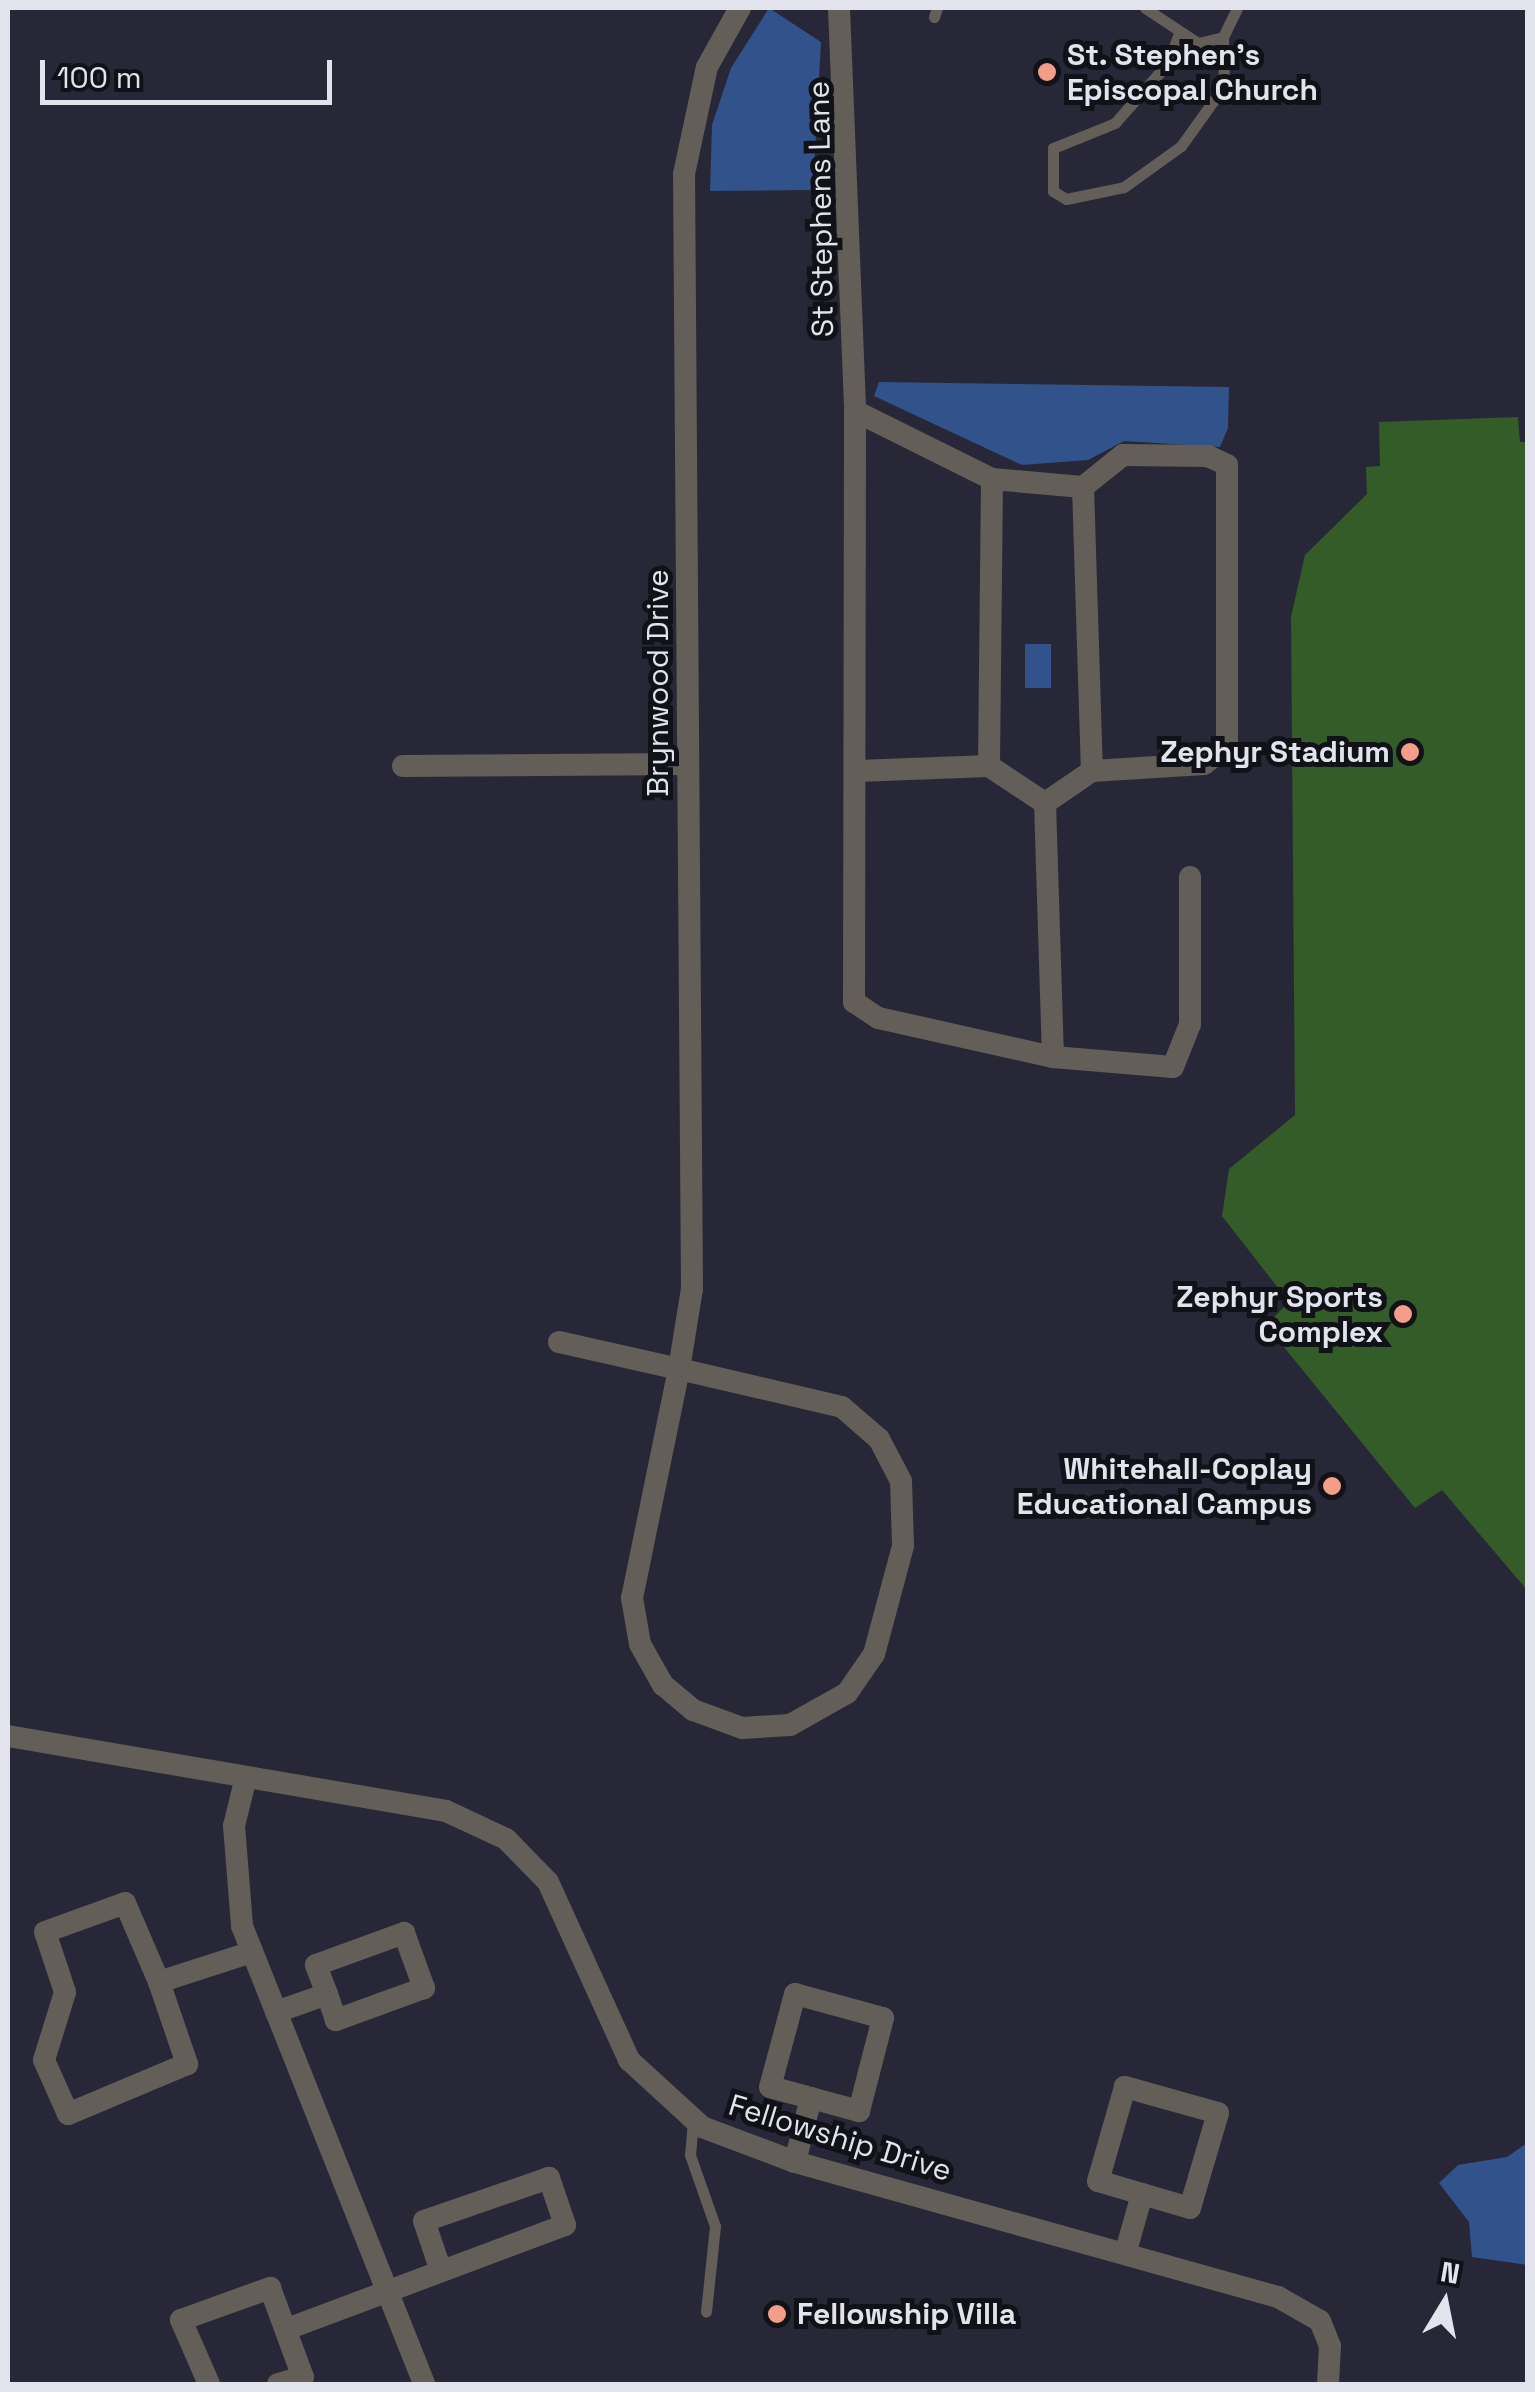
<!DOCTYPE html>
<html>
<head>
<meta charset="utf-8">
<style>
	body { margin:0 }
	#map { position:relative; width:1535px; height:2392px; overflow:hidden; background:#282737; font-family:"Space Grotesk",sans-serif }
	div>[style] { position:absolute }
	.green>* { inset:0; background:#345c29 }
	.water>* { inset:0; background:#31528b; transform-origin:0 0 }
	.lane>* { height:11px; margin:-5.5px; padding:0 5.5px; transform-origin:5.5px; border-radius:5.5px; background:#635e57 }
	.street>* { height:22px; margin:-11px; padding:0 11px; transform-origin:11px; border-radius:11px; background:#635e57 }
	.dots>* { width:28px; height:28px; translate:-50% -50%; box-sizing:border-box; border:5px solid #111118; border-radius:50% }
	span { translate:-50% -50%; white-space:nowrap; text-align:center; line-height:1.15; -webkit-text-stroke:10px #111118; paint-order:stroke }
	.poi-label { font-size:30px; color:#e3e3ee; font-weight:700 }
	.left { translate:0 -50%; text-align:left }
	.right { translate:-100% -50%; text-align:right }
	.street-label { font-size:30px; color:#e3e3ee }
	.frame { position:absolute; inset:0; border:10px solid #e3e3ee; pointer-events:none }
	.north { position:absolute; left:1395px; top:2252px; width:100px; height:100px; -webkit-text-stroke:8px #111118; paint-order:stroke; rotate:10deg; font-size:28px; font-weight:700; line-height:40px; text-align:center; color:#e3e3ee }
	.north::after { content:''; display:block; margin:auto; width:35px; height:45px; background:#e3e3ee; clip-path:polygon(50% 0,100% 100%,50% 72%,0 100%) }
	.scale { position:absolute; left:40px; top:60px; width:292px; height:45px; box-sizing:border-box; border:5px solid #e3e3ee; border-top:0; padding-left:12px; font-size:30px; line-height:35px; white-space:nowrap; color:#e3e3ee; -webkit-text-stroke:8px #111118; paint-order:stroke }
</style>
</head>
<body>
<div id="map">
	<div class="green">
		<div style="clip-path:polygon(1518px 417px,1520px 442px,1528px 442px,1527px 1590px,1442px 1490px,1415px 1508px,1266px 1325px,1289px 1302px,1222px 1216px,1229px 1169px,1295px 1115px,1291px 617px,1305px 555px,1367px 494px,1366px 467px,1380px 466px,1379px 422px)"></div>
	</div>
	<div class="water">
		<div style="clip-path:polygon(769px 8px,821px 42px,813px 190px,710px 191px,712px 125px,731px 68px)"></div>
		<div style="clip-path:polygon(879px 382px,1229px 387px,1228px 428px,1220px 447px,1124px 441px,1088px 460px,1022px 465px,874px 396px)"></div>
		<div style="left:1025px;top:644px;width:26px;height:44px"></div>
		<div style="clip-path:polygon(1527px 2143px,1527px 2265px,1472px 2257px,1469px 2222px,1439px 2183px,1458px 2165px,1507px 2157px)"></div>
	</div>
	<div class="lane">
		<div style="left:1145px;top:8px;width:64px;rotate:33.4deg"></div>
		<div style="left:1198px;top:43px;width:26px;rotate:-13deg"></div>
		<div style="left:1223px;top:37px;width:32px;rotate:-64deg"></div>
		<div style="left:934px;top:17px;width:9px;rotate:-72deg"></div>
		<div style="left:1178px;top:36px;width:29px;rotate:110deg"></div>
		<div style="left:1168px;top:63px;width:80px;rotate:131.5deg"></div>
		<div style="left:1115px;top:123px;width:67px;rotate:158deg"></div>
		<div style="left:1053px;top:148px;width:43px;rotate:90deg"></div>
		<div style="left:1053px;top:191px;width:15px;rotate:32deg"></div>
		<div style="left:1066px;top:199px;width:59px;rotate:-11.7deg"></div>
		<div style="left:1124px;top:187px;width:70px;rotate:-35.7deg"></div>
		<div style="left:1181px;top:146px;width:74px;rotate:-54.4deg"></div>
		<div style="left:1224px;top:86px;width:49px;rotate:-91.2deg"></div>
		<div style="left:693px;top:2121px;width:34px;rotate:95deg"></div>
		<div style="left:690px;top:2155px;width:75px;rotate:70.6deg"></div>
		<div style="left:715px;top:2226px;width:86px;rotate:96deg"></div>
	</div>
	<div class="street">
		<div style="left:839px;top:8px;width:403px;rotate:87.7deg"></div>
		<div style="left:855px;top:411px;width:153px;rotate:26.4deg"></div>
		<div style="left:992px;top:479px;width:91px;rotate:5deg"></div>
		<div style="left:1083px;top:487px;width:51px;rotate:-38.7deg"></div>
		<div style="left:1123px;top:455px;width:85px;rotate:0.7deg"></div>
		<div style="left:1208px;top:456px;width:21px;rotate:25deg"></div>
		<div style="left:1227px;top:465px;width:281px;rotate:90deg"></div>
		<div style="left:1227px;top:746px;width:29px;rotate:142deg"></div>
		<div style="left:1204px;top:764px;width:112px;rotate:176.4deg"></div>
		<div style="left:1092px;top:771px;width:57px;rotate:145.8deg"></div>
		<div style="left:1045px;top:803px;width:254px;rotate:88.2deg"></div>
		<div style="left:1053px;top:1057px;width:179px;rotate:-167.4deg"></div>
		<div style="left:878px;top:1018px;width:29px;rotate:-146deg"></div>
		<div style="left:854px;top:1002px;width:591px;rotate:-89.9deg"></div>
		<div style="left:1083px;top:487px;width:284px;rotate:88.2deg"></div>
		<div style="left:403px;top:766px;width:285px;rotate:-0.4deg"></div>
		<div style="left:989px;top:766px;width:67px;rotate:33.5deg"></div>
		<div style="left:857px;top:771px;width:132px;rotate:-2.2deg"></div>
		<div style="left:989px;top:766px;width:287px;rotate:-89.4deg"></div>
		<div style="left:1053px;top:1057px;width:120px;rotate:4.8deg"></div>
		<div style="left:1173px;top:1067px;width:46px;rotate:-68.4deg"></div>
		<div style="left:1190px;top:1024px;width:147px;rotate:-90deg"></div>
		<div style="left:559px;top:1342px;width:123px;rotate:12.7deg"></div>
		<div style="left:679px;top:1369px;width:81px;rotate:-80.8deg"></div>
		<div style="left:692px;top:1289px;width:1115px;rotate:-90.41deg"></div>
		<div style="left:684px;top:174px;width:109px;rotate:-77.9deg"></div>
		<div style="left:707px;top:67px;width:68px;rotate:-60.8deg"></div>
		<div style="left:679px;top:1369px;width:167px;rotate:13.1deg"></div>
		<div style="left:842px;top:1407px;width:49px;rotate:40.9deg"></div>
		<div style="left:879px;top:1439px;width:47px;rotate:62.4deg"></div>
		<div style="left:901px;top:1481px;width:65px;rotate:88.2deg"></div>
		<div style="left:903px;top:1546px;width:112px;rotate:105deg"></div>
		<div style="left:874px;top:1654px;width:47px;rotate:124.7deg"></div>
		<div style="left:847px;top:1693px;width:65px;rotate:150.7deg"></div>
		<div style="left:790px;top:1725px;width:48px;rotate:176.4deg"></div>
		<div style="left:742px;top:1728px;width:52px;rotate:-159.8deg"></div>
		<div style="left:693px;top:1710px;width:39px;rotate:-140deg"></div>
		<div style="left:663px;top:1685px;width:47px;rotate:-119.3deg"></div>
		<div style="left:640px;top:1644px;width:47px;rotate:-99.9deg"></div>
		<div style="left:632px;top:1598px;width:234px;rotate:-78.4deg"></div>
		<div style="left:8px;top:1736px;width:444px;rotate:9.7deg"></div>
		<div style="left:446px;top:1811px;width:66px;rotate:25deg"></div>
		<div style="left:506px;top:1839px;width:60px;rotate:45.7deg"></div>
		<div style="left:548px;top:1882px;width:196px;rotate:65.5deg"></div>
		<div style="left:629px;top:2060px;width:99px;rotate:42.5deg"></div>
		<div style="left:702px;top:2127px;width:99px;rotate:20.6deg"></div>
		<div style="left:795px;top:2162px;width:502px;rotate:15.62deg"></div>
		<div style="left:1278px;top:2297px;width:48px;rotate:29.7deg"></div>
		<div style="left:1320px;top:2321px;width:27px;rotate:68deg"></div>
		<div style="left:1330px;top:2346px;width:38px;rotate:93deg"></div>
		<div style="left:246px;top:1777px;width:50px;rotate:103.8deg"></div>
		<div style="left:234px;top:1826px;width:100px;rotate:85.4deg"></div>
		<div style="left:242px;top:1926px;width:493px;rotate:68.3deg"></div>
		<div style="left:159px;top:1982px;width:87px;rotate:71.1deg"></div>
		<div style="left:187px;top:2064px;width:129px;rotate:157.2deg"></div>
		<div style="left:68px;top:2114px;width:59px;rotate:-114deg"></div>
		<div style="left:44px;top:2060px;width:71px;rotate:-72.8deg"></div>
		<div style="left:65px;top:1992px;width:63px;rotate:-108.4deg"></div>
		<div style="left:45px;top:1932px;width:85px;rotate:-19.9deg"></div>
		<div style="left:125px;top:1903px;width:86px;rotate:66.7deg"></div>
		<div style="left:159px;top:1982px;width:98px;rotate:-17.9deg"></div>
		<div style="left:276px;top:2012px;width:54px;rotate:-19.4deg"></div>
		<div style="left:327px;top:1994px;width:31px;rotate:-111deg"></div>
		<div style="left:316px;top:1965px;width:94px;rotate:-20deg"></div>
		<div style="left:404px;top:1933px;width:59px;rotate:70deg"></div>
		<div style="left:424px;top:1988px;width:94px;rotate:160deg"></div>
		<div style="left:336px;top:2020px;width:28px;rotate:-109deg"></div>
		<div style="left:795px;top:2162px;width:66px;rotate:-76deg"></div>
		<div style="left:811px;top:2098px;width:50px;rotate:15.2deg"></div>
		<div style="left:859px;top:2111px;width:96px;rotate:-75.5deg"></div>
		<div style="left:883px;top:2018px;width:91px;rotate:-164.7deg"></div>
		<div style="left:795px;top:1994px;width:96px;rotate:105deg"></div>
		<div style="left:770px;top:2087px;width:42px;rotate:15deg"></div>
		<div style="left:1126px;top:2251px;width:59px;rotate:-74.3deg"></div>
		<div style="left:1142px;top:2194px;width:50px;rotate:16.3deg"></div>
		<div style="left:1190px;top:2208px;width:99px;rotate:-73.6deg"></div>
		<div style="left:1218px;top:2113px;width:97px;rotate:-164.4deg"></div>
		<div style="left:1125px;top:2087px;width:98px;rotate:106deg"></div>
		<div style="left:1098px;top:2181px;width:46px;rotate:16.5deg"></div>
		<div style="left:287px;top:2329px;width:297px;rotate:-20.5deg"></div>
		<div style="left:565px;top:2225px;width:50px;rotate:-108.8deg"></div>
		<div style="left:549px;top:2178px;width:132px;rotate:161deg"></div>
		<div style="left:424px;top:2221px;width:50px;rotate:71.2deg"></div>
		<div style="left:209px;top:2384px;width:70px;rotate:-113.6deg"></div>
		<div style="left:181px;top:2320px;width:95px;rotate:-19.8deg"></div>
		<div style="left:270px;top:2288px;width:95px;rotate:69.7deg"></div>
		<div style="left:303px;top:2377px;width:26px;rotate:164deg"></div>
	</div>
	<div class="dots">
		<div style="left:1047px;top:72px;background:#f49e89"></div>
		<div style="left:1410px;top:752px;background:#f49e89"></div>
		<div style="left:1403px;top:1314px;background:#f49e89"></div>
		<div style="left:1332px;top:1486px;background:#f49e89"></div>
		<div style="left:777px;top:2314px;background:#f49e89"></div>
	</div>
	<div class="poi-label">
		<span class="left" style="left:1067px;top:72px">St. Stephen's<br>Episcopal Church</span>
		<span class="right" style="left:1390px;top:752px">Zephyr Stadium</span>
		<span class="right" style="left:1383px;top:1314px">Zephyr Sports<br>Complex</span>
		<span class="right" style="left:1312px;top:1486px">Whitehall-Coplay<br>Educational Campus</span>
		<span class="left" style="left:797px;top:2314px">Fellowship Villa</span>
	</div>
	<div class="street-label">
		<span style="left:821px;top:209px;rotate:-91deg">St Stephens Lane</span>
		<span style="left:658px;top:683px;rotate:-90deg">Brynwood Drive</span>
		<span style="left:840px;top:2138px;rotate:17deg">Fellowship Drive</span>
	</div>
	<div class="frame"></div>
	<div class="north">N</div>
	<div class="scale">100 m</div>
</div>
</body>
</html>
